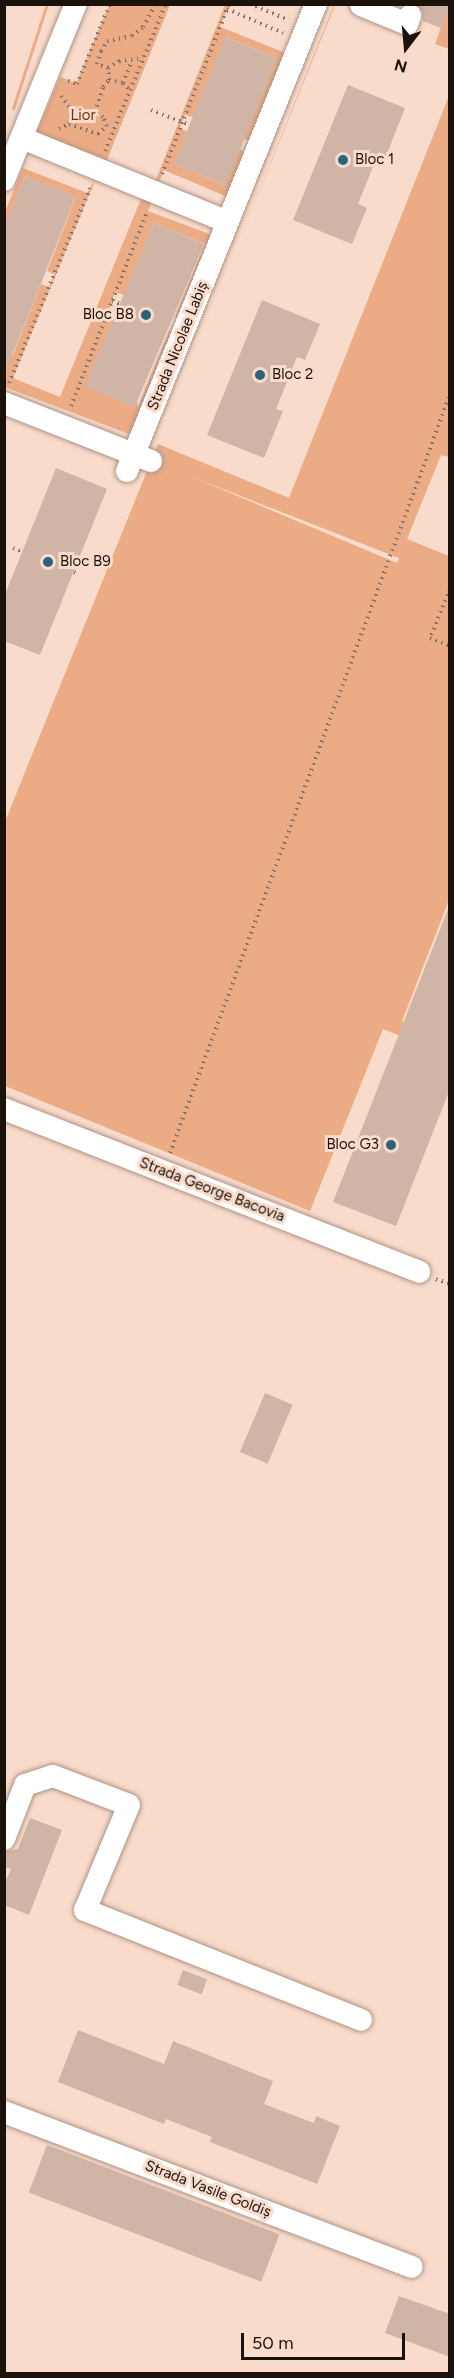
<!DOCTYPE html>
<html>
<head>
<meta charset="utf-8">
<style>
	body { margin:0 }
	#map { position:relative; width:454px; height:2378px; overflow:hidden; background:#f8dbcb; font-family:Figtree,sans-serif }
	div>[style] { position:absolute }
	.green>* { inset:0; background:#ebab85; transform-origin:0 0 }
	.building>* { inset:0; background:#d0b4a5; transform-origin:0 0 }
	.path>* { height:4px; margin-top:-2px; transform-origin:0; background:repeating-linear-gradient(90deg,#857267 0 1.5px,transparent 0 6px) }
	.roads { filter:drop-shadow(0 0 2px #ae9385) drop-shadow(0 0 2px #ae9385) }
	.minor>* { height:22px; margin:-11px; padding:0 11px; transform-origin:11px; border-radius:11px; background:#fff }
	.dots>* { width:16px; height:16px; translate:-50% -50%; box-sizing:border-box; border:3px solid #f8dbcb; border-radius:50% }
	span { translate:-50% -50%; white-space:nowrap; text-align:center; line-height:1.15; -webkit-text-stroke:6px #f8dbcb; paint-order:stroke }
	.park-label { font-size:15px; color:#6b340c }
	.poi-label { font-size:15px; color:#1b120c }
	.left { translate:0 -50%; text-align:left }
	.right { translate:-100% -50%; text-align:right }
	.street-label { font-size:15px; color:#1b120c }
	.frame { position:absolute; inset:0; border:6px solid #1b120c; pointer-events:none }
	.north { position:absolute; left:376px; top:18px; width:60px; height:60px; -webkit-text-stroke:4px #f8dbcb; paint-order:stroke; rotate:196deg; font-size:16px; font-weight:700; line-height:24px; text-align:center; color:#1b120c }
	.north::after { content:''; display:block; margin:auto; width:21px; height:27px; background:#1b120c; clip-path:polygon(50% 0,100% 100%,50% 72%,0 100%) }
	.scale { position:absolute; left:241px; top:2333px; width:164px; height:27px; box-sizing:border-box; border:3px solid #1b120c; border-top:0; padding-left:8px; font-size:18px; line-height:21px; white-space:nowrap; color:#1b120c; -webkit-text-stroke:4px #f8dbcb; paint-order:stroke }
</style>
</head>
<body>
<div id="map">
	<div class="green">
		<div style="left:46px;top:4px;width:3px;height:111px;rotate:18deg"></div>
		<div style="clip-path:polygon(109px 5px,170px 5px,106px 162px,36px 134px,60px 77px,76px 83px)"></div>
		<div style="clip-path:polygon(225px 5px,229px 5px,220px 27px,288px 54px,253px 142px,244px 139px,277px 58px,226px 37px,193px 117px,185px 115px,180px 128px,187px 132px,174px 164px,225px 185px,240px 149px,249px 153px,230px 198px,164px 170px,158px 184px,155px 182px)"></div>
		<div style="clip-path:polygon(334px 5px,335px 5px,240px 239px,319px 42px)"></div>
		<div style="clip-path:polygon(449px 6px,449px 49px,435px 44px)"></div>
		<div style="clip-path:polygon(evenodd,449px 96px,449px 457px,441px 455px,407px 539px,449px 556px,449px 900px,402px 1021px,449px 1040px,449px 1055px,383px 1029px,310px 1211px,5px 1086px,4px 824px,158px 444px,289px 498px,449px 96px,192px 477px,399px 558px,399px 559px,397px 563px,192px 477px)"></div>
		<div style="clip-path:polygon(23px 168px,87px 193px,97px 176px,13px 378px,60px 397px,143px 194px,152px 200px,148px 211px,215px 236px,181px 320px,175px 317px,205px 244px,154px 223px,124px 295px,115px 292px,109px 310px,116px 314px,138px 407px,169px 331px,176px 334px,134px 436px,5px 387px,5px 355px,12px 357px,41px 284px,49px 287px,54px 274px,47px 271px,76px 197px,25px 176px,5px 227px,5px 212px)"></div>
	</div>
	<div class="building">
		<div style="clip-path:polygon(416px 4px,450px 4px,441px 28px,423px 21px,423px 13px)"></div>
		<div style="left:225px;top:37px;width:56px;height:137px;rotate:22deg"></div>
		<div style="clip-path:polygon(348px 85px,405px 108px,386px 156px,379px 152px,358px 204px,367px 208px,352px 244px,293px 220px)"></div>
		<div style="clip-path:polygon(25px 176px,76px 196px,5px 373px,4px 228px)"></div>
		<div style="left:154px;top:223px;width:54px;height:177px;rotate:23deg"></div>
		<div style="clip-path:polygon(262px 300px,320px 324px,305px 360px,297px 357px,276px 409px,283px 411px,264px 458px,207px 435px)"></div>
		<div style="clip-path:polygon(56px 468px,107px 489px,40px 655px,4px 641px,4px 597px)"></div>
		<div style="clip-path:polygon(450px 904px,450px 1089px,396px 1226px,333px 1202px)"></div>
		<div style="left:265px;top:1393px;width:30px;height:64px;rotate:23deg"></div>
		<div style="clip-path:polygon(30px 1818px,62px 1830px,29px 1915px,4px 1905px,4px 1885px,11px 1869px,4px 1867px,4px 1852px,18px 1849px)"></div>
		<div style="left:183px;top:1970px;width:26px;height:16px;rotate:21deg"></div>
		<div style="clip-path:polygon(78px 2030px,164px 2064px,173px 2041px,273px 2081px,264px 2104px,314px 2123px,316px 2116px,340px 2126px,317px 2184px,210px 2142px,212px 2137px,166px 2119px,164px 2124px,58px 2082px)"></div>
		<div style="left:47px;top:2145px;width:249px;height:51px;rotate:21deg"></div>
		<div style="clip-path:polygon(399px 2296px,450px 2314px,450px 2357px,385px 2333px)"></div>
	</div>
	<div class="path">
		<div style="left:250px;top:4px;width:42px;rotate:22.3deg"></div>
		<div style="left:227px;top:9px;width:61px;rotate:23.2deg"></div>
		<div style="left:108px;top:68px;width:13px;rotate:-32deg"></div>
		<div style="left:119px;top:61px;width:24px;rotate:-7deg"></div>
		<div style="left:109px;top:80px;width:12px;rotate:-95deg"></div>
		<div style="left:108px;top:68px;width:12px;rotate:-160deg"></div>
		<div style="left:97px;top:64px;width:14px;rotate:-73deg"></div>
		<div style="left:101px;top:51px;width:12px;rotate:-59deg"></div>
		<div style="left:107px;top:41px;width:25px;rotate:-11deg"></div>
		<div style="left:132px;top:36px;width:14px;rotate:-39deg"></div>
		<div style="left:143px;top:27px;width:26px;rotate:-61deg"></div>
		<div style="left:68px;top:81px;width:9px;rotate:18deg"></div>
		<div style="left:77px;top:84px;width:87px;rotate:-67.6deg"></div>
		<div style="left:123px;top:83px;width:22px;rotate:-69deg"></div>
		<div style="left:61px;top:96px;width:17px;rotate:54deg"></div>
		<div style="left:71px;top:110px;width:14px;rotate:98deg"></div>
		<div style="left:151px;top:110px;width:42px;rotate:21deg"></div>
		<div style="left:59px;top:129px;width:11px;rotate:-27deg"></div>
		<div style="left:69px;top:124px;width:31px;rotate:19deg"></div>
		<div style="left:98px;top:134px;width:12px;rotate:-42deg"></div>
		<div style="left:107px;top:126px;width:10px;rotate:-114deg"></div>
		<div style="left:103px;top:117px;width:9px;rotate:-148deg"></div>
		<div style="left:95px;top:112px;width:26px;rotate:-72deg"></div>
		<div style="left:103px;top:87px;width:9px;rotate:-49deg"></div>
		<div style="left:109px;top:80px;width:14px;rotate:12deg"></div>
		<div style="left:123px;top:83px;width:10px;rotate:45deg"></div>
		<div style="left:105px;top:151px;width:159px;rotate:-67.5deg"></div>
		<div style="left:162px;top:174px;width:183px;rotate:-68.5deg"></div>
		<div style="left:112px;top:301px;width:9px;rotate:21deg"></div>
		<div style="left:9px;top:383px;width:211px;rotate:-67.4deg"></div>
		<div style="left:71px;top:406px;width:208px;rotate:-68.6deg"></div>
		<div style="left:13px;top:548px;width:11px;rotate:22deg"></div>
		<div style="left:74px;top:572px;width:5px;rotate:22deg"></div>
		<div style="left:450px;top:589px;width:53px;rotate:112.2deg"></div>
		<div style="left:430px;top:638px;width:22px;rotate:22deg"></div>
		<div style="left:170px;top:1153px;width:809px;rotate:-69.75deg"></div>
		<div style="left:436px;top:1279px;width:15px;rotate:20deg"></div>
	</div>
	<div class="roads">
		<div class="minor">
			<div style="left:361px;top:5px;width:50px;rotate:22.4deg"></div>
			<div style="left:407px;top:24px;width:9px;rotate:-69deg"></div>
			<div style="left:22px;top:138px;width:222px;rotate:22.2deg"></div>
			<div style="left:4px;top:180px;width:190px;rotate:-67.8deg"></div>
			<div style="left:4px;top:403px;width:158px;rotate:21.5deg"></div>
			<div style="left:127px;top:471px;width:504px;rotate:-67.97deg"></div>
			<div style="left:4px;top:1109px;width:446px;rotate:21.4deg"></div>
			<div style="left:4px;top:1839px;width:58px;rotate:-68.7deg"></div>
			<div style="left:25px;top:1785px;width:29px;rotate:-18deg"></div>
			<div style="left:53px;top:1776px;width:81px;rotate:20.9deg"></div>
			<div style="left:129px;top:1805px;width:114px;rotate:112.7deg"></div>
			<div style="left:85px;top:1910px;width:297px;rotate:21.7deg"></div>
			<div style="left:4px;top:2112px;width:436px;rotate:20.8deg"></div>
		</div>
	</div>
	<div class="dots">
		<div style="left:343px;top:160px;background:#2a637c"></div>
		<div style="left:146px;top:315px;background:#2a637c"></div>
		<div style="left:260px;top:375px;background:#2a637c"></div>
		<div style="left:48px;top:562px;background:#2a637c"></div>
		<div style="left:391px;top:1145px;background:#2a637c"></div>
	</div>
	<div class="park-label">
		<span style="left:83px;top:116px">Lior</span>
	</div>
	<div class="poi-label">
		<span class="left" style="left:355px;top:160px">Bloc 1</span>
		<span class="right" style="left:134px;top:315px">Bloc B8</span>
		<span class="left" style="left:272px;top:375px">Bloc 2</span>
		<span class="left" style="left:60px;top:562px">Bloc B9</span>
		<span class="right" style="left:379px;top:1145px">Bloc G3</span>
	</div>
	<div class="street-label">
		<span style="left:178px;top:346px;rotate:-68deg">Strada Nicolae Labiș</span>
		<span style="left:212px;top:1190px;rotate:21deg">Strada George Bacovia</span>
		<span style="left:208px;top:2189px;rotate:21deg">Strada Vasile Goldiș</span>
	</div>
	<div class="frame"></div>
	<div class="north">N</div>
	<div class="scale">50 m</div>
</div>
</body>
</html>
